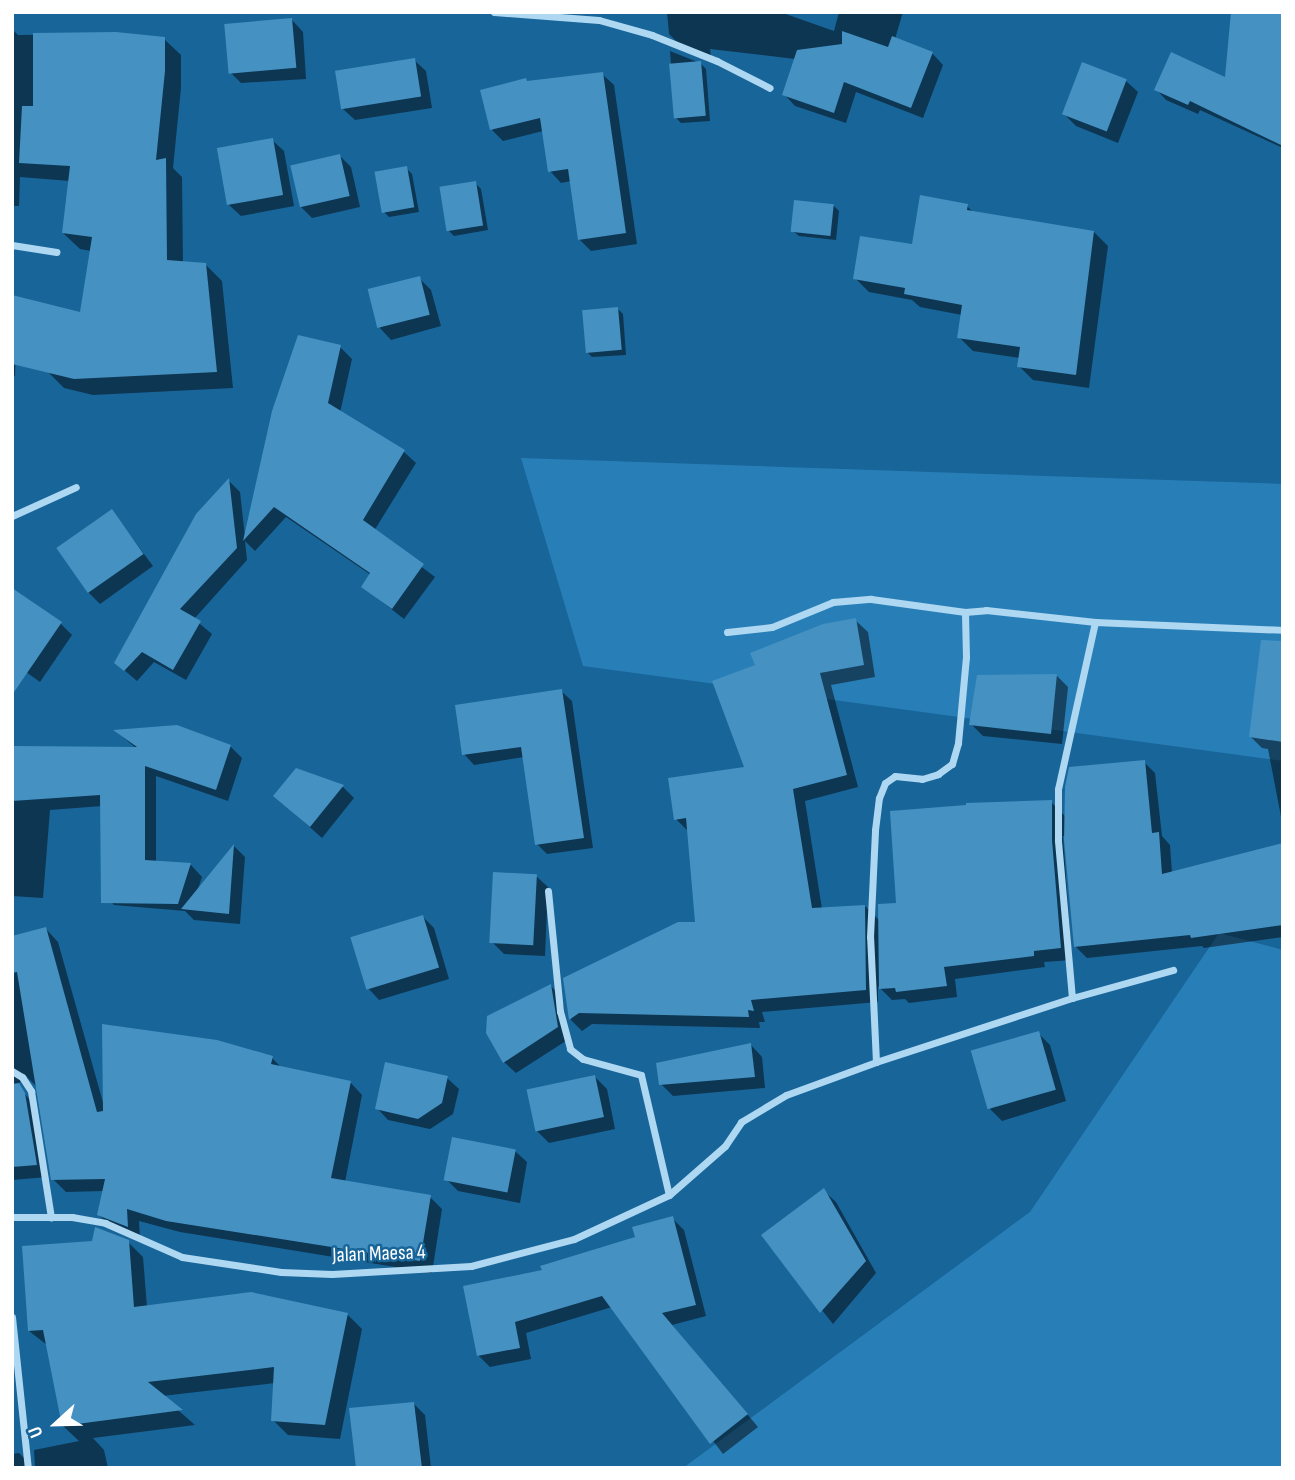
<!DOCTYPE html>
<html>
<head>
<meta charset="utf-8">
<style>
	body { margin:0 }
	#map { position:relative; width:1295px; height:1480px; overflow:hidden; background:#18659a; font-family:"Sofia Sans Condensed",sans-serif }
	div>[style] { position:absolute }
	.green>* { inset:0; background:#287fb7 }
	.shadow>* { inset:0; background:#0007 }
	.building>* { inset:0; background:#4591c2; transform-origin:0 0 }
	.street>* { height:7px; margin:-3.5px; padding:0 3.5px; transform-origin:3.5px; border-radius:3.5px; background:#aed7f2 }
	span { translate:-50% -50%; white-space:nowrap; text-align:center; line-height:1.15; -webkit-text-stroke:5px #18659a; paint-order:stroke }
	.street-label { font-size:21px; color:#fff }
	.frame { position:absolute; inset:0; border:14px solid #fff; pointer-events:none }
	.north { position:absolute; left:21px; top:1389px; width:70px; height:70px; -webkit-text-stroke:5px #18659a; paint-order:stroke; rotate:248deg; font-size:19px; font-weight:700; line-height:28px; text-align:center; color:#fff }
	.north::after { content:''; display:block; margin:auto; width:24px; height:32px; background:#fff; clip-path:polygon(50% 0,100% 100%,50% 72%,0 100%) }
</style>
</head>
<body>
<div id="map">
	<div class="green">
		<div style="clip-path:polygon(521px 458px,1283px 484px,1283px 761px,583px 666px)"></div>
		<div style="clip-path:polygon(1219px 933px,1283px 950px,1283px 1468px,683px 1468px,1030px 1212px)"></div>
	</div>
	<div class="shadow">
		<div style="clip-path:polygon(667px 12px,780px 12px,834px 31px,839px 12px,903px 12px,895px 39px,932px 53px,943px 65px,923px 118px,856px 92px,846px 123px,795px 106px,784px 94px,795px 59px,710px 49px,711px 57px,680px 45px,669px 34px)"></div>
		<div style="clip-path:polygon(1283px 12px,1283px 148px,1200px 110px,1198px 114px,1166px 100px,1156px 89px,1226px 80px)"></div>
		<div style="clip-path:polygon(292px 20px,303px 32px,306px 79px,241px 83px,229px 71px)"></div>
		<div style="clip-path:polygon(12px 29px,18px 35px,115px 34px,164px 39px,181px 55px,181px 88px,173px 168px,182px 177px,183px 263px,205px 264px,222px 281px,233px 388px,93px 395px,64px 388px,47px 371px,81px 314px,91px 251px,80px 249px,63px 233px,70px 181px,20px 177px,19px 206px,12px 206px)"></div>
		<div style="clip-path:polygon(670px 51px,700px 63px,706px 69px,710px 121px,681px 123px,675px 117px)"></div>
		<div style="clip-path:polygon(414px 60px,426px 71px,432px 108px,355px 120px,343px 109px)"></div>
		<div style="clip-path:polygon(602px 74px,614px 85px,637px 244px,591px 251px,579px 239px,571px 181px,561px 183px,550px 171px,543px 131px,503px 141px,492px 130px,528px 82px)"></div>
		<div style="clip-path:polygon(1126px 81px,1138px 92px,1118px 143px,1076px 126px,1065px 115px)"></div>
		<div style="clip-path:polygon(272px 140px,284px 151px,294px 206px,241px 216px,229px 205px)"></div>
		<div style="clip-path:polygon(340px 156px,351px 167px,360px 207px,312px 218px,300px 206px)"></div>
		<div style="clip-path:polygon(406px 168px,412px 174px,419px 212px,389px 217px,384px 212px)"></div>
		<div style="clip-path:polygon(475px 183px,481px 189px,488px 230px,454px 236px,448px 230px)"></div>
		<div style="clip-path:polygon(834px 206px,839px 211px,836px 240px,799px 236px,793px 231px)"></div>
		<div style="clip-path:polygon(967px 206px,974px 213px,1094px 232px,1108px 246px,1089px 388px,1033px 380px,1019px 366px,1020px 358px,973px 351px,959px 337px,962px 315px,920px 307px,912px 300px,869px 292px,855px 278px,914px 246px)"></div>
		<div style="clip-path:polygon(419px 278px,431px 290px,441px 326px,391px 340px,380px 328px)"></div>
		<div style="clip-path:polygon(12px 306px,17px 311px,15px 376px,12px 375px)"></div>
		<div style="clip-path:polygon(618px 309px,623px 314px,626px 355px,592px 357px,587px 352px)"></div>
		<div style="clip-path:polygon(340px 347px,352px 359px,340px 413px,404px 452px,416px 463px,374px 531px,435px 577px,404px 619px,363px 587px,371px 575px,286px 517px,255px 551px,245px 541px,247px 560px,194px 619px,212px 634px,186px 680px,154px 662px,137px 681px,116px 663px,229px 481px,240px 492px,245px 537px)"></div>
		<div style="clip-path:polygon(112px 511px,153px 566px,100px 604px,88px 592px)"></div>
		<div style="clip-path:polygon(855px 620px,868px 632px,875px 677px,831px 685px,858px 787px,805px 801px,822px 909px,865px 906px,879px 920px,897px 904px,1051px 802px,1066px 817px,1144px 762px,1155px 773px,1162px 836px,1170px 845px,1172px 873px,1283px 844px,1283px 937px,1204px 948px,1202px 946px,1087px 958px,1075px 946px,1066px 836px,1063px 836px,1072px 960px,1044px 962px,1045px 967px,955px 979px,957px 997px,909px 1003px,905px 999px,892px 1000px,878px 986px,878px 1002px,762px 1012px,765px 1022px,759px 1022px,760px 1028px,592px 1024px,582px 1031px,570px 1019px,565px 979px,697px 924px,689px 832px,676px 819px,747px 768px,757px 666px)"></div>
		<div style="clip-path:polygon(60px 623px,72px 635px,40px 682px,12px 662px)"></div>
		<div style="clip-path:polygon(1056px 675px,1068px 687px,1062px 744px,983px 736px,971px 724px)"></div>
		<div style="clip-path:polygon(561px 691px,572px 701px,593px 848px,547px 854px,537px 844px,524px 757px,474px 765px,464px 754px)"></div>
		<div style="clip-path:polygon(1283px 703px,1283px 827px,1268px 749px,1262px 748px,1251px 737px)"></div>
		<div style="clip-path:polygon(117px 732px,230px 746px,242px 758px,228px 801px,156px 776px,156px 863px,191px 865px,202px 877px,197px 892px,234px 846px,245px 857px,240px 924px,194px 920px,185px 911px,114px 905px,103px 893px,102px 806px,50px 810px,43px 898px,12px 896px,12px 748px,137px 749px)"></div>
		<div style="clip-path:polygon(296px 770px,343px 787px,354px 798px,322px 838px,275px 796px)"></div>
		<div style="clip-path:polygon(536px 876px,548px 887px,545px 956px,504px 954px,492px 942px)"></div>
		<div style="clip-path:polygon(423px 917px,434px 928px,449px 979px,379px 1000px,368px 988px)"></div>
		<div style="clip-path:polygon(46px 929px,58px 942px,104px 1106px,272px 1058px,282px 1068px,350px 1082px,362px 1095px,345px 1182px,430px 1197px,442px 1209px,432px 1273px,180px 1232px,139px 1221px,140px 1238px,112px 1227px,99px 1215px,104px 1191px,66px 1192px,53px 1179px,39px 1089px,26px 1076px,17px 1085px,37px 1108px,48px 1177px,12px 1180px,12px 938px)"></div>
		<div style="clip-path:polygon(551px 986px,562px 998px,569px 1039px,516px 1073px,504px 1062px)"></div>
		<div style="clip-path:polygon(1038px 1033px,1050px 1045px,1066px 1101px,1002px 1121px,990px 1109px)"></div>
		<div style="clip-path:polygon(751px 1045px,762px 1057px,765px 1088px,673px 1096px,661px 1084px)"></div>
		<div style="clip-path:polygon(595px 1077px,607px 1089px,615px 1129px,549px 1143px,537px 1131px)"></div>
		<div style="clip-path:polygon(447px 1078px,459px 1089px,453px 1114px,430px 1129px,388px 1120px,377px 1108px)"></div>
		<div style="clip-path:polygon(515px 1151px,527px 1162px,520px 1203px,458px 1191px,447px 1180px)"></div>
		<div style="clip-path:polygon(824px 1191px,836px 1202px,876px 1273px,833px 1324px,763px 1236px)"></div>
		<div style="clip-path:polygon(672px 1218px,684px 1230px,706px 1316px,672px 1325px,758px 1427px,723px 1454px,612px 1307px,526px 1333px,531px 1359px,490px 1367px,478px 1355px,544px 1271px,637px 1238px)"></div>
		<div style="clip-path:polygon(128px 1242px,143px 1257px,147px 1307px,347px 1314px,362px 1329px,340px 1439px,288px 1435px,273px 1420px,275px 1383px,162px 1396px,195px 1425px,93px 1438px,104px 1450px,108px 1468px,35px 1468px,34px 1450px,79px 1441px,63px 1426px,47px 1345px,29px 1331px)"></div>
		<div style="clip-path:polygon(414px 1404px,425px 1415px,431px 1468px,357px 1468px)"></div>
		<div style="clip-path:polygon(19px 1453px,31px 1465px,31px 1468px,12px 1468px,12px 1454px)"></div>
	</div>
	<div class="building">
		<div style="clip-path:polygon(1231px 12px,1283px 12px,1283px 146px,1190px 101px,1188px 105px,1154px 90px,1171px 52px,1225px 77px)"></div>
		<div style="left:292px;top:18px;width:50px;height:68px;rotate:85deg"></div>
		<div style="clip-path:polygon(842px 31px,888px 47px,892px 36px,933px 52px,911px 108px,844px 82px,834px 113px,782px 95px,797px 50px,842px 44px)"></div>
		<div style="clip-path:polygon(116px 32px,165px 37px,165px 71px,156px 160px,166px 158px,167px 260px,206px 263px,217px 372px,74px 379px,12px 364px,12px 295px,80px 312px,92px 237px,62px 233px,70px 166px,19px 163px,22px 106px,33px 106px,33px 33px)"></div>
		<div style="left:415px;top:58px;width:39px;height:81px;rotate:81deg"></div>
		<div style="left:701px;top:61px;width:55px;height:32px;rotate:85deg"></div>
		<div style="left:1082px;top:62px;width:48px;height:56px;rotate:21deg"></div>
		<div style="clip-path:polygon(603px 72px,626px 233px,578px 240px,568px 169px,548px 172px,540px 118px,490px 130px,480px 90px,526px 78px,527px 81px)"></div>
		<div style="left:273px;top:138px;width:58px;height:57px;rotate:80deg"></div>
		<div style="left:340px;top:154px;width:43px;height:51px;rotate:77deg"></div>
		<div style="left:407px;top:166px;width:42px;height:33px;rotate:80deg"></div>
		<div style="left:476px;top:181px;width:45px;height:37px;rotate:81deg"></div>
		<div style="clip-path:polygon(920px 195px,968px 204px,967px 210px,1094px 231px,1076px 375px,1017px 367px,1020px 347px,957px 338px,962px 305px,904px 294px,905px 288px,853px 279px,860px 236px,912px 244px)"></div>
		<div style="left:794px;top:200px;width:40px;height:32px;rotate:6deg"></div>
		<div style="left:420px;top:276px;width:40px;height:54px;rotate:76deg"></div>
		<div style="left:618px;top:307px;width:43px;height:36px;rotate:85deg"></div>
		<div style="clip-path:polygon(298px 335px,341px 345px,328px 403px,405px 450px,363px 520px,424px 564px,392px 609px,361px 587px,370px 573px,274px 507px,243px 541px,272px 411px)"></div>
		<div style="clip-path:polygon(229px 478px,237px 548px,180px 609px,201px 621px,173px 670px,142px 652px,124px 671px,114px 663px,196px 514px)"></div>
		<div style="left:112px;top:509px;width:55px;height:68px;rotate:55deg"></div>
		<div style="clip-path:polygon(12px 588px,62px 622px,12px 695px)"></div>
		<div style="clip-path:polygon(856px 618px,864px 665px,820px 673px,847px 775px,793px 789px,812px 908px,865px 905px,866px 990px,751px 1000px,754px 1011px,748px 1010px,749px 1017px,579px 1013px,569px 1020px,563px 978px,678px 922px,695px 922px,686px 818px,674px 820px,668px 778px,744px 767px,712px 681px,755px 665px,750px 653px,823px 624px)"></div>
		<div style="clip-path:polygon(1261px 640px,1283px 641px,1283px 742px,1249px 737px)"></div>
		<div style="clip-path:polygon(1057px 674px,1051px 734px,969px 725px,977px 675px)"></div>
		<div style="clip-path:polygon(562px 689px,584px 838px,535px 845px,521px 747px,462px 755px,455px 705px)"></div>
		<div style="clip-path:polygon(177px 725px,231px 745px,216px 790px,145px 766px,145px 860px,191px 863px,178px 904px,101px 903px,100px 795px,12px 801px,12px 746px,137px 747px,113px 730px)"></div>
		<div style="clip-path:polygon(1145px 760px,1152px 833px,1159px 832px,1162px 874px,1283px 843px,1283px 925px,1191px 938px,1190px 935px,1074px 947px,1064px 840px,1065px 787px,1069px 767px)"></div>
		<div style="clip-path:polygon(296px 768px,344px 785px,310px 827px,273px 796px)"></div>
		<div style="clip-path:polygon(1052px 800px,1052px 840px,1061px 948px,1034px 951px,1034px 956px,944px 967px,947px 986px,896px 992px,895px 988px,879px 989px,878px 904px,896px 903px,890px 811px,966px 805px,966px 803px)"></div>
		<div style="clip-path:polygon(234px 844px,229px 914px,181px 909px)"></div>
		<div style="left:493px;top:872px;width:44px;height:71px;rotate:3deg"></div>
		<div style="left:423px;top:915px;width:55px;height:76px;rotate:73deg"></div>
		<div style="clip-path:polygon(46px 927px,97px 1112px,103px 1111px,102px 1024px,217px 1040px,273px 1056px,271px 1064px,351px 1081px,331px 1178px,431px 1195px,420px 1261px,166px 1221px,127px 1209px,128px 1227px,97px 1215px,105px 1179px,51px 1180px,17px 972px,12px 973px,12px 936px)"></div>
		<div style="clip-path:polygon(551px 984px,558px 1027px,503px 1063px,486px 1033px,487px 1016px)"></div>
		<div style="left:1039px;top:1031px;width:61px;height:71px;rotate:74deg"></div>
		<div style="clip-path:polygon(751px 1043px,755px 1077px,659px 1085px,656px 1063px)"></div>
		<div style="clip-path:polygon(385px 1062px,448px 1076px,442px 1103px,418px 1119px,375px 1109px)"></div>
		<div style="left:595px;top:1075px;width:43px;height:70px;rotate:78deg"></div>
		<div style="clip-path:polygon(19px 1083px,25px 1093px,37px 1165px,12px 1167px,12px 1084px)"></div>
		<div style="left:452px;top:1137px;width:65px;height:44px;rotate:11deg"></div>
		<div style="clip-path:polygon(824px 1188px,866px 1261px,820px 1313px,761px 1235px)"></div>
		<div style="clip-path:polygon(673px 1216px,696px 1305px,662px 1313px,748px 1414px,710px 1444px,602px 1296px,515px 1322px,520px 1348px,477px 1356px,463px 1286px,542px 1270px,540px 1266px,635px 1237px,632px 1227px)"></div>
		<div style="clip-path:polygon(95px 1227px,129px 1240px,134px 1307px,251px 1292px,348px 1313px,325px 1425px,271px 1421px,274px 1367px,148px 1382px,183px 1410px,62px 1426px,43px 1330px,28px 1331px,22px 1246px,92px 1241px)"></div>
		<div style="clip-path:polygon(414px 1402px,422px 1468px,356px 1468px,349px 1408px)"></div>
	</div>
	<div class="street">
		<div style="left:494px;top:12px;width:105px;rotate:4.4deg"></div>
		<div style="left:599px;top:20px;width:55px;rotate:15.8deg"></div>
		<div style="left:652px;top:35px;width:70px;rotate:21.8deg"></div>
		<div style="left:717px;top:61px;width:59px;rotate:27deg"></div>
		<div style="left:12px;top:245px;width:45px;rotate:9deg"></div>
		<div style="left:12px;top:516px;width:70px;rotate:-24.4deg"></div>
		<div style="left:727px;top:632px;width:45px;rotate:-6.3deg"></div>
		<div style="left:772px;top:627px;width:66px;rotate:-22.3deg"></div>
		<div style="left:833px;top:602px;width:38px;rotate:-5deg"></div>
		<div style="left:871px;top:599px;width:95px;rotate:7.9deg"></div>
		<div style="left:548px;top:891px;width:121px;rotate:84.3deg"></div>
		<div style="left:560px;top:1011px;width:39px;rotate:75deg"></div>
		<div style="left:570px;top:1049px;width:16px;rotate:38deg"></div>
		<div style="left:583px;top:1059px;width:60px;rotate:15.4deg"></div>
		<div style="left:641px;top:1075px;width:123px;rotate:76.9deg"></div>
		<div style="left:1072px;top:998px;width:105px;rotate:-15.5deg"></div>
		<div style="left:876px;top:1062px;width:206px;rotate:-18.1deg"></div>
		<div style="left:1072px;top:998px;width:159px;rotate:-95.1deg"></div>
		<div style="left:1058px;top:840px;width:51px;rotate:-90deg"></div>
		<div style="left:1058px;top:789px;width:171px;rotate:-77.5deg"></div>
		<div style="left:12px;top:1071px;width:12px;rotate:31deg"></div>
		<div style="left:22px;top:1077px;width:17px;rotate:57deg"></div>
		<div style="left:31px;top:1091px;width:128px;rotate:81deg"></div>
		<div style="left:12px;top:1217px;width:60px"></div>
		<div style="left:72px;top:1217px;width:34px;rotate:10deg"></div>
		<div style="left:105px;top:1223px;width:84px;rotate:23.8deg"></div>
		<div style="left:182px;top:1257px;width:100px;rotate:8.6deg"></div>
		<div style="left:281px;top:1272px;width:51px;rotate:2.2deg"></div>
		<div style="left:332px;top:1274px;width:139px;rotate:-3.3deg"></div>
		<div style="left:471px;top:1266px;width:106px;rotate:-14.7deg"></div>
		<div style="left:574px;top:1239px;width:105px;rotate:-24.9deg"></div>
		<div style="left:669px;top:1195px;width:74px;rotate:-41.2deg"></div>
		<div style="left:725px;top:1146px;width:29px;rotate:-56deg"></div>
		<div style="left:741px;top:1122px;width:52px;rotate:-31deg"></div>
		<div style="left:786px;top:1095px;width:96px;rotate:-20.1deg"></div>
		<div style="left:876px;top:1062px;width:125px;rotate:-92.7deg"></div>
		<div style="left:870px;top:937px;width:107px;rotate:-87.3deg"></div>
		<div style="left:875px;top:830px;width:32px;rotate:-83deg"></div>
		<div style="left:879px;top:798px;width:16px;rotate:-68deg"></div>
		<div style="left:885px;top:783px;width:12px;rotate:-35deg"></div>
		<div style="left:895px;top:776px;width:27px;rotate:6deg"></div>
		<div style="left:922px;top:779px;width:17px;rotate:-17deg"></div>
		<div style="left:938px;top:774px;width:17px;rotate:-36deg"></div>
		<div style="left:952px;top:764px;width:22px;rotate:-74deg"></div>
		<div style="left:958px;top:743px;width:86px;rotate:-84.7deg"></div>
		<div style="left:966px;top:657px;width:45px;rotate:-91.3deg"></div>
		<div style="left:965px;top:612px;width:21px;rotate:-5deg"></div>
		<div style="left:986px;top:610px;width:110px;rotate:6.3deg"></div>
		<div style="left:1095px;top:622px;width:188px;rotate:2.4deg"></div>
		<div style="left:12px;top:1317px;width:152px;rotate:84deg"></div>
	</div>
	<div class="street-label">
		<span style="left:379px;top:1254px;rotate:-2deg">Jalan Maesa 4</span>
	</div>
	<div class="frame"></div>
	<div class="north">U</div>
</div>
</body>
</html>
